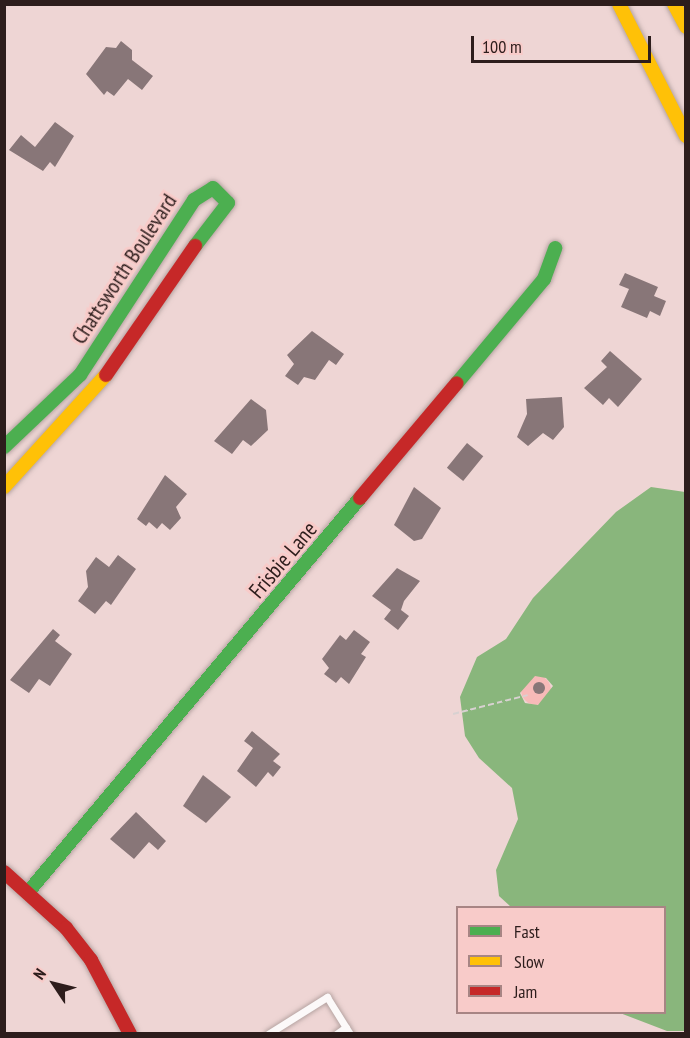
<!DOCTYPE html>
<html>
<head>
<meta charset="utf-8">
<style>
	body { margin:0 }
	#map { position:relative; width:690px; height:1038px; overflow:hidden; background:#eed5d4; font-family:"PT Sans Narrow",sans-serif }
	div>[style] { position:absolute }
	.green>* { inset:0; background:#f7bab8 }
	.round { border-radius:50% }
	.water>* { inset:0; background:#89b67c }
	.building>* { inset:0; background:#887678; transform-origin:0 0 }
	.path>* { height:2px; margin-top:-1px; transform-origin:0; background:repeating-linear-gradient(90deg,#d8d1d1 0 6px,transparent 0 9px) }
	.roads { filter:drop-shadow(0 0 2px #b6a4a2) drop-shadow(0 0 2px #b6a4a2) }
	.lane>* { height:7px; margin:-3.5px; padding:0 3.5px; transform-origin:3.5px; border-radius:3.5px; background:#fcf9f9 }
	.fast>* { height:14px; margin:-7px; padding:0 7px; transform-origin:7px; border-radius:7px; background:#4caf50 }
	.slow>* { height:14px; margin:-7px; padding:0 7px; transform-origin:7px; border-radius:7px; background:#ffc107 }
	.jam>* { height:14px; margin:-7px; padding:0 7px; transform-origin:7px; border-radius:7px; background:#c62828 }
	span { translate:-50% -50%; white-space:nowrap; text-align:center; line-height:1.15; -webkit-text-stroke:6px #f8cbc9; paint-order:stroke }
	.street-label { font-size:22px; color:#2d1d1c }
	.frame { position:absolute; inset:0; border:6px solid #2d1d1c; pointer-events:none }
	.legend { position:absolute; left:456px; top:906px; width:210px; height:108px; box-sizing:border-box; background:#f8cbc9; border:2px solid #a78584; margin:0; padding:8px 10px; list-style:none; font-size:18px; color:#2d1d1c }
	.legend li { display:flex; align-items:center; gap:12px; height:30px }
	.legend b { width:30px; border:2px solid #a78584 }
	.north { position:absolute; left:24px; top:954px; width:60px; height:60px; -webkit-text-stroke:4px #f8cbc9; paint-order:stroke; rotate:305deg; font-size:16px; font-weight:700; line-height:24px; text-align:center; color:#2d1d1c }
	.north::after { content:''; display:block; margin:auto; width:21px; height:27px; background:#2d1d1c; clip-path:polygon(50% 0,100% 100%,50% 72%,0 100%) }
	.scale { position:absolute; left:471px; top:36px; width:180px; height:27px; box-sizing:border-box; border:3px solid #2d1d1c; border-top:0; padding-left:8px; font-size:18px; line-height:21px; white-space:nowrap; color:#2d1d1c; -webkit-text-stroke:4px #f8cbc9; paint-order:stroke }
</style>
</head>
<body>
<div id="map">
	<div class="green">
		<div class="round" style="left:521px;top:675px;width:30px;height:30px"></div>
	</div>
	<div class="water">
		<div style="clip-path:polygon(evenodd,651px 487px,685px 492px,685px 1031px,667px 1031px,620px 1013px,664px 1012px,664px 908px,511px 907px,499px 896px,496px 870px,518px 819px,512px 788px,479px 758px,465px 736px,460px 697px,477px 657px,506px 639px,533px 598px,616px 512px,651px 487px,535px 676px,546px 678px,553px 686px,538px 705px,525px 703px,520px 693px,535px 676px)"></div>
	</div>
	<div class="building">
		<div style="clip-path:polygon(121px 41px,132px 50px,132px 60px,153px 76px,142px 90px,128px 79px,114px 96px,107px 91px,104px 95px,86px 74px,106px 47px,116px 48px)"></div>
		<div style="clip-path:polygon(55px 122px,74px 136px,55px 167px,50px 162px,43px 171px,9px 150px,21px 135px,35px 147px)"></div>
		<div style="clip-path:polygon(625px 273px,658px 287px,654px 296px,666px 301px,660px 316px,650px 311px,647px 318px,621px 307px,629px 289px,619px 285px)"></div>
		<div style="clip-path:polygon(312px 331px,344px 354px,336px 365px,329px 360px,315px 380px,304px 377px,298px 385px,285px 376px,294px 364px,287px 355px)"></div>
		<div style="clip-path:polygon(610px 351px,642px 379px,618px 407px,609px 398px,603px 405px,584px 388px,607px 367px,601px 361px)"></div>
		<div style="clip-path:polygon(562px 397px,564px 427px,553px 440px,543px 433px,528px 446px,517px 437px,527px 414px,526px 399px)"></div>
		<div style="clip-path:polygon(251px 399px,266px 410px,268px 430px,251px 446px,243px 440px,232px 454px,214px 441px)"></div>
		<div style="left:467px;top:443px;width:21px;height:32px;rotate:39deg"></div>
		<div style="clip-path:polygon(165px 475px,187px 494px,176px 507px,181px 518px,170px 530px,162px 523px,157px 529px,149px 522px,146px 526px,137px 519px)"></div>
		<div style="clip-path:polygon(414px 487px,441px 508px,422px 539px,414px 541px,394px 525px)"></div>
		<div style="clip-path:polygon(118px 555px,136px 569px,111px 605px,106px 601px,95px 614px,78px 601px,88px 587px,86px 571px,96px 557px,109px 567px)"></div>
		<div style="clip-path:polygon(397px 568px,420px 581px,404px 601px,401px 610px,409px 616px,398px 630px,384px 619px,391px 610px,372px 596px)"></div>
		<div style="clip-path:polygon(53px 629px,60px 635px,55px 641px,72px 654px,50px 686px,39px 679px,29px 693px,10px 680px)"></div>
		<div style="clip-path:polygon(354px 630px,370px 642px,361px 654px,366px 657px,349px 684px,341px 677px,336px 683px,324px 674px,329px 668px,322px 659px,340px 635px,346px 640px)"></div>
		<div class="round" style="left:533px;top:682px;width:12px;height:12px"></div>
		<div style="clip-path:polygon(252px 731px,280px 754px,273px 761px,281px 767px,273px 777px,268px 772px,256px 787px,237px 771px,253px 748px,244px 741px)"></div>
		<div style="clip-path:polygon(203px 775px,231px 797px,206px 823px,183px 806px)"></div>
		<div style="clip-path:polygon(136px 812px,166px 841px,158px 850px,149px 842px,134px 859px,110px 839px)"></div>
	</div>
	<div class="path">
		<div style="left:453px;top:714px;width:77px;rotate:-14.2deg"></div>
	</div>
	<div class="roads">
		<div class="lane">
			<div style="left:268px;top:1034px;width:70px;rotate:-32.1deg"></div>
			<div style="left:327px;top:997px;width:44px;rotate:58.1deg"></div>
			<div style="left:336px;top:1034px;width:12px;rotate:-35deg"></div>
		</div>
		<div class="fast">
			<div style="left:457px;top:383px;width:136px;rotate:-50.1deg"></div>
			<div style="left:544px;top:279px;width:33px;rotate:-70deg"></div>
			<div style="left:4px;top:447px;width:105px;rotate:-43.5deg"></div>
			<div style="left:80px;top:375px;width:209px;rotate:-56.9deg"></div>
			<div style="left:194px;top:200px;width:22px;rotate:-32deg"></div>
			<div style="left:213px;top:188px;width:21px;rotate:45deg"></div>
			<div style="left:228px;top:203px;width:54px;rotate:127.5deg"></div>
			<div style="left:29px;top:891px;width:514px;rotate:-49.89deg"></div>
		</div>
		<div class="slow">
			<div style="left:619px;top:4px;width:148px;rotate:63.1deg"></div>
			<div style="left:674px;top:4px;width:26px;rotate:62deg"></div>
			<div style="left:4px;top:487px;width:151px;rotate:-47.7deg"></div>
		</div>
		<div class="jam">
			<div style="left:106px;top:375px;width:157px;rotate:-55.4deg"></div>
			<div style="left:360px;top:498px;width:150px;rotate:-49.9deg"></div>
			<div style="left:4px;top:872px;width:84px;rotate:42.1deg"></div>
			<div style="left:66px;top:928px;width:41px;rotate:52deg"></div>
			<div style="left:91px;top:960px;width:84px;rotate:62.2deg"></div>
		</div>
	</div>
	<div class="street-label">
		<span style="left:124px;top:269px;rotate:-57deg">Chattsworth Boulevard</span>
		<span style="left:283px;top:560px;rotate:-50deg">Frisbie Lane</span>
	</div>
	<div class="frame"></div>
	<ul class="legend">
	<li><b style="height:8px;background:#4caf50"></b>Fast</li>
	<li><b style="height:8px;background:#ffc107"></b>Slow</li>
	<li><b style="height:8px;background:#c62828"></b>Jam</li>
	</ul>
	<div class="north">N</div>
	<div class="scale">100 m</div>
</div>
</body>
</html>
